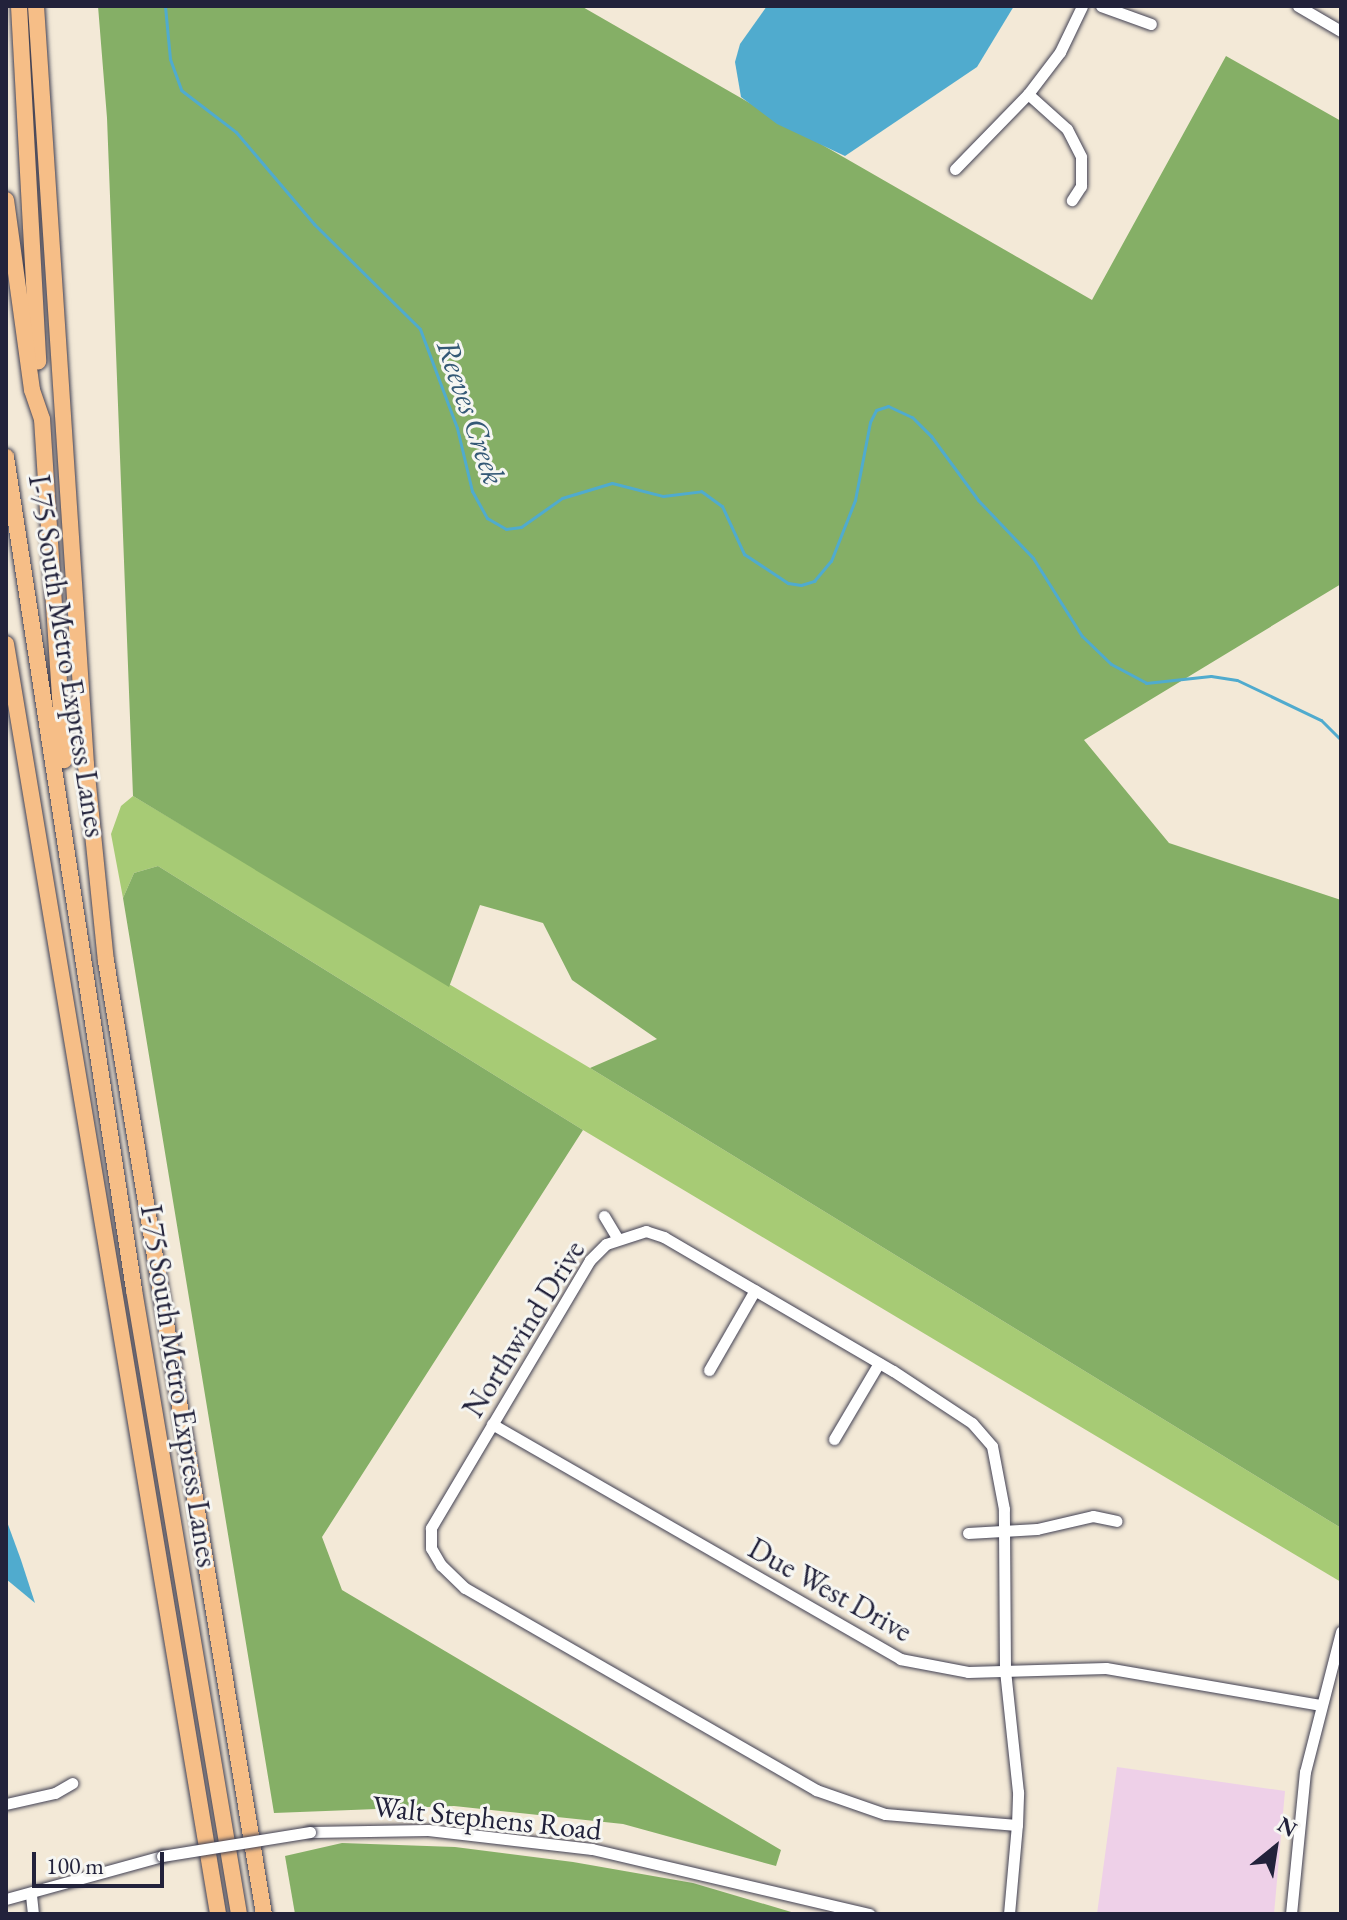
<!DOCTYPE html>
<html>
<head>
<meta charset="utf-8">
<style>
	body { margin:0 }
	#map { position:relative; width:1347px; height:1920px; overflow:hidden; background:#f3e9d7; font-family:"EB Garamond",serif }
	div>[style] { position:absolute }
	.built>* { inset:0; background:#eed0e8 }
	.green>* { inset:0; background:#a7cb75 }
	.forest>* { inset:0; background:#85af66 }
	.water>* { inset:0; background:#50abce }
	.stream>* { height:3px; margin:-1.5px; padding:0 1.5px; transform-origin:1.5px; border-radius:1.5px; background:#50abce }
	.roads { filter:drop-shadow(0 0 2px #414052) drop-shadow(0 0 2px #414052) }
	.minor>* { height:11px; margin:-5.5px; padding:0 5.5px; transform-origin:5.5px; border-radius:5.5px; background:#fff }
	.highway>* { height:16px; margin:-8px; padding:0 8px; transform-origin:8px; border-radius:8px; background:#f6be87 }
	.bridges { filter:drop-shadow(0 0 2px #414052) drop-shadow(0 0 2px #414052) }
	.minor-bridge>* { height:11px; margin:-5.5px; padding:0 5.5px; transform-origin:5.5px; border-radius:5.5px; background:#fff }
	span { translate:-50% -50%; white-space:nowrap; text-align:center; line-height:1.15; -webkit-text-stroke:6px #f6f6f2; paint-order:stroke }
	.street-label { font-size:30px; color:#22223b }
	.water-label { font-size:32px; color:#345976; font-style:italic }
	.frame { position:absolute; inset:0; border:8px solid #22223b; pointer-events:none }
	.north { position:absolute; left:1235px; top:1808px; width:80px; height:80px; -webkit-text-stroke:6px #f6f6f2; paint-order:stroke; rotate:30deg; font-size:22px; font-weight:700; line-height:32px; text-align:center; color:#22223b }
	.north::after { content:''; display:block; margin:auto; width:28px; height:36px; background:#22223b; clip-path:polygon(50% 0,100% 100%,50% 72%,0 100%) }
	.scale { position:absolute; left:32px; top:1852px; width:132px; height:36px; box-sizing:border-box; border:4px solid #22223b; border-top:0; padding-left:10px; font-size:24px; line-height:28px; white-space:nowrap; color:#22223b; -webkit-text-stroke:6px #f6f6f2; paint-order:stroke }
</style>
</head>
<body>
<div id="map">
	<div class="built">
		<div style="clip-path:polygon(1117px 1767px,1285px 1791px,1274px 1914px,1097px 1914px)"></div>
	</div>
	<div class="green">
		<div style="clip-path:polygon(133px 796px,590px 1068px,1341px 1528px,1341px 1582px,583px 1130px,158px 866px,134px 873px,123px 898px,111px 834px,121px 806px)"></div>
	</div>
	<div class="forest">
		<div style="clip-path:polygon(98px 6px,581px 6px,1092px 300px,1226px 56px,1341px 121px,1341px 584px,1084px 740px,1169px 843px,1341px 900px,1341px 1528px,590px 1068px,657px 1039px,572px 980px,543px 923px,480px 905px,449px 987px,133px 796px,107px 118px)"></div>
		<div style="clip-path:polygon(158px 866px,583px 1130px,322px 1537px,342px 1590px,781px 1850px,776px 1866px,623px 1824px,454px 1806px,274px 1813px,123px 898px,134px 873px)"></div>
		<div style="clip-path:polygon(342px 1843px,455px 1847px,573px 1862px,693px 1883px,798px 1914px,295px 1914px,285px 1856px)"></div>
	</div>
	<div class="water">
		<div style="clip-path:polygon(767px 6px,1014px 6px,977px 67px,845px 156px,777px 124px,741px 97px,735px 62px,740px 44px)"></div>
		<div style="clip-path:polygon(6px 1519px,21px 1560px,35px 1603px,6px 1579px)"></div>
	</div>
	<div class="stream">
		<div style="left:165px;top:6px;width:53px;rotate:84.6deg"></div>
		<div style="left:170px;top:59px;width:33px;rotate:70deg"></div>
		<div style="left:181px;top:90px;width:69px;rotate:37.4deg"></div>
		<div style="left:236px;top:132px;width:121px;rotate:49.7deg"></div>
		<div style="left:314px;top:224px;width:149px;rotate:44.7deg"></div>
		<div style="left:420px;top:329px;width:106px;rotate:69.5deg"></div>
		<div style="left:457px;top:428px;width:65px;rotate:76.6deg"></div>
		<div style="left:472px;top:491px;width:31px;rotate:61deg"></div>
		<div style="left:487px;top:518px;width:22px;rotate:30deg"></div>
		<div style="left:506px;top:529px;width:15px;rotate:-8deg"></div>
		<div style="left:521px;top:527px;width:50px;rotate:-35.3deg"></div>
		<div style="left:562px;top:498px;width:52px;rotate:-16.7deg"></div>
		<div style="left:612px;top:483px;width:53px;rotate:14.3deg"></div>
		<div style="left:663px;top:496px;width:38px;rotate:-7deg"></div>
		<div style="left:701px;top:491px;width:26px;rotate:36deg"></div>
		<div style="left:722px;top:506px;width:53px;rotate:65.4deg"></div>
		<div style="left:744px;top:554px;width:53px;rotate:33.4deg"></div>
		<div style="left:788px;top:583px;width:13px;rotate:9deg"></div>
		<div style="left:801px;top:585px;width:14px;rotate:-17deg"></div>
		<div style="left:814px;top:581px;width:26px;rotate:-50deg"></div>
		<div style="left:831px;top:561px;width:66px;rotate:-68.5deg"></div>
		<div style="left:855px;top:500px;width:79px;rotate:-79.1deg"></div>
		<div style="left:870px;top:422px;width:13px;rotate:-63deg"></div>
		<div style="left:876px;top:410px;width:13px;rotate:-18deg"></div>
		<div style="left:888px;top:406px;width:26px;rotate:25deg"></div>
		<div style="left:912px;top:417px;width:27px;rotate:45deg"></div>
		<div style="left:931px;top:436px;width:79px;rotate:53.7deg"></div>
		<div style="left:978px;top:500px;width:80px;rotate:46.5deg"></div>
		<div style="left:1033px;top:558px;width:92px;rotate:57.9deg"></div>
		<div style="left:1082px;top:636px;width:40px;rotate:44deg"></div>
		<div style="left:1111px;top:664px;width:40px;rotate:28deg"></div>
		<div style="left:1146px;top:683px;width:65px;rotate:-6.1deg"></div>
		<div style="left:1211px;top:676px;width:26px;rotate:9deg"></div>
		<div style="left:1237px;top:680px;width:93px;rotate:25.5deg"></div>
		<div style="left:1321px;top:720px;width:28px;rotate:45deg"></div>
	</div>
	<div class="roads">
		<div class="minor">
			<div style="left:1101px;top:6px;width:53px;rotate:19.8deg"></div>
			<div style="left:1298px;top:6px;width:50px;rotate:30.2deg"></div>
			<div style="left:1028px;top:94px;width:52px;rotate:41.9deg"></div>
			<div style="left:1067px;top:129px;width:31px;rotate:63deg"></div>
			<div style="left:1081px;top:157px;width:29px;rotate:90deg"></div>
			<div style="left:1081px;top:186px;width:17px;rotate:123deg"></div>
			<div style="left:955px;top:169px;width:105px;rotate:-45.8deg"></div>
			<div style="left:1028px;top:94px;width:53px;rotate:-52.7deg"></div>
			<div style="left:1060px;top:52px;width:51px;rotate:-64.4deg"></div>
			<div style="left:604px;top:1216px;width:26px;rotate:59deg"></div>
			<div style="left:709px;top:1370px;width:92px;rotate:-60.1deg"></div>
			<div style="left:492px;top:1424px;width:471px;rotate:29.9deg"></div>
			<div style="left:900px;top:1659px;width:69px;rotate:10.8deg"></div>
			<div style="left:968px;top:1672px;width:138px;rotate:-1.7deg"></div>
			<div style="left:1106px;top:1668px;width:217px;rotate:9.8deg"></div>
			<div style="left:834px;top:1439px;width:88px;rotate:-59.4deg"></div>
			<div style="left:968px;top:1533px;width:69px;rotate:-3.3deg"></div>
			<div style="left:1037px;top:1529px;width:57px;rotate:-13.1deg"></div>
			<div style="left:1093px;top:1516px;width:24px;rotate:12deg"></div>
			<div style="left:6px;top:1804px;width:50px;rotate:-12.7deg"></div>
			<div style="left:55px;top:1793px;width:20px;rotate:-30deg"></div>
			<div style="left:310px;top:1832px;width:118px;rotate:-1deg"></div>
			<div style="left:428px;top:1830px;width:165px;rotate:6.6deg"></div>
			<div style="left:592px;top:1849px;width:285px;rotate:13.2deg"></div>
			<div style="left:31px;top:1895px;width:19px;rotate:84deg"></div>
			<div style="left:6px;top:1899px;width:162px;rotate:-15.4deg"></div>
			<div style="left:1009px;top:1914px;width:89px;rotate:-84.9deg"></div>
			<div style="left:1017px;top:1825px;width:33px;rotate:-88deg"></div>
			<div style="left:1018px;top:1792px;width:123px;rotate:-96.1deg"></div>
			<div style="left:1005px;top:1670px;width:161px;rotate:-90.4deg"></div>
			<div style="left:1004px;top:1509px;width:64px;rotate:-100.8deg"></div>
			<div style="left:992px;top:1446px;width:30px;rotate:-131deg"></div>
			<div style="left:972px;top:1423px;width:95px;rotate:-146.6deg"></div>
			<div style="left:893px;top:1371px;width:265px;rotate:-149.7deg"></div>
			<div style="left:664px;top:1237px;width:19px;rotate:-162deg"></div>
			<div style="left:646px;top:1231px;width:42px;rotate:162deg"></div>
			<div style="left:606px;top:1244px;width:23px;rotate:135deg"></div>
			<div style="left:590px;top:1260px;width:312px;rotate:120.7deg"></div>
			<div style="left:431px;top:1528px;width:20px;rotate:90deg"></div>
			<div style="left:431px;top:1548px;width:20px;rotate:60deg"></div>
			<div style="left:441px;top:1565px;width:33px;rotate:44deg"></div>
			<div style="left:465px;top:1588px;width:405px;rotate:29.9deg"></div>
			<div style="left:816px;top:1790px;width:73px;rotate:19.2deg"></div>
			<div style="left:885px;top:1814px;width:132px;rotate:4.8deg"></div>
			<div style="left:1291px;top:1914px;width:143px;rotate:-84.4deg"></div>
			<div style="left:1305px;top:1772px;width:145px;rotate:-75.6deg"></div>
		</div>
		<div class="highway">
			<div style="left:19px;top:6px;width:356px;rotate:86.9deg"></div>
			<div style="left:36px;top:6px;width:761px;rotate:86.23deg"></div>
			<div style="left:86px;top:765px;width:197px;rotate:84.2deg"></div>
			<div style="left:106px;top:961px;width:966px;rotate:80.59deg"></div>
			<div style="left:6px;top:200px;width:192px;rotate:82.2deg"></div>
			<div style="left:32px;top:390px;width:31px;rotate:71deg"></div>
			<div style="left:42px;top:419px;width:342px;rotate:86.3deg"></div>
			<div style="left:6px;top:457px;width:843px;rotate:81.26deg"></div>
			<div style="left:134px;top:1290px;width:633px;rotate:80.45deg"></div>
			<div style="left:6px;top:644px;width:1288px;rotate:80.52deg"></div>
		</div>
	</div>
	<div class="bridges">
		<div class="minor-bridge">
			<div style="left:162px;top:1856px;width:150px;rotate:-9.2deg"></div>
		</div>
	</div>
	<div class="street-label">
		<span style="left:67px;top:656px;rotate:81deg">I-75 South Metro Express Lanes</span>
		<span style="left:524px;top:1329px;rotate:-58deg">Northwind Drive</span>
		<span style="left:179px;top:1386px;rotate:81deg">I-75 South Metro Express Lanes</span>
		<span style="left:830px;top:1590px;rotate:29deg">Due West Drive</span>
		<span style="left:487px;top:1818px;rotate:6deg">Walt Stephens Road</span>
	</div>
	<div class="water-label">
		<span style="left:471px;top:412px;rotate:71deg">Reeves Creek</span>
	</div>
	<div class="frame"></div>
	<div class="north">N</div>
	<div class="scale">100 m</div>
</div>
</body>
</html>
